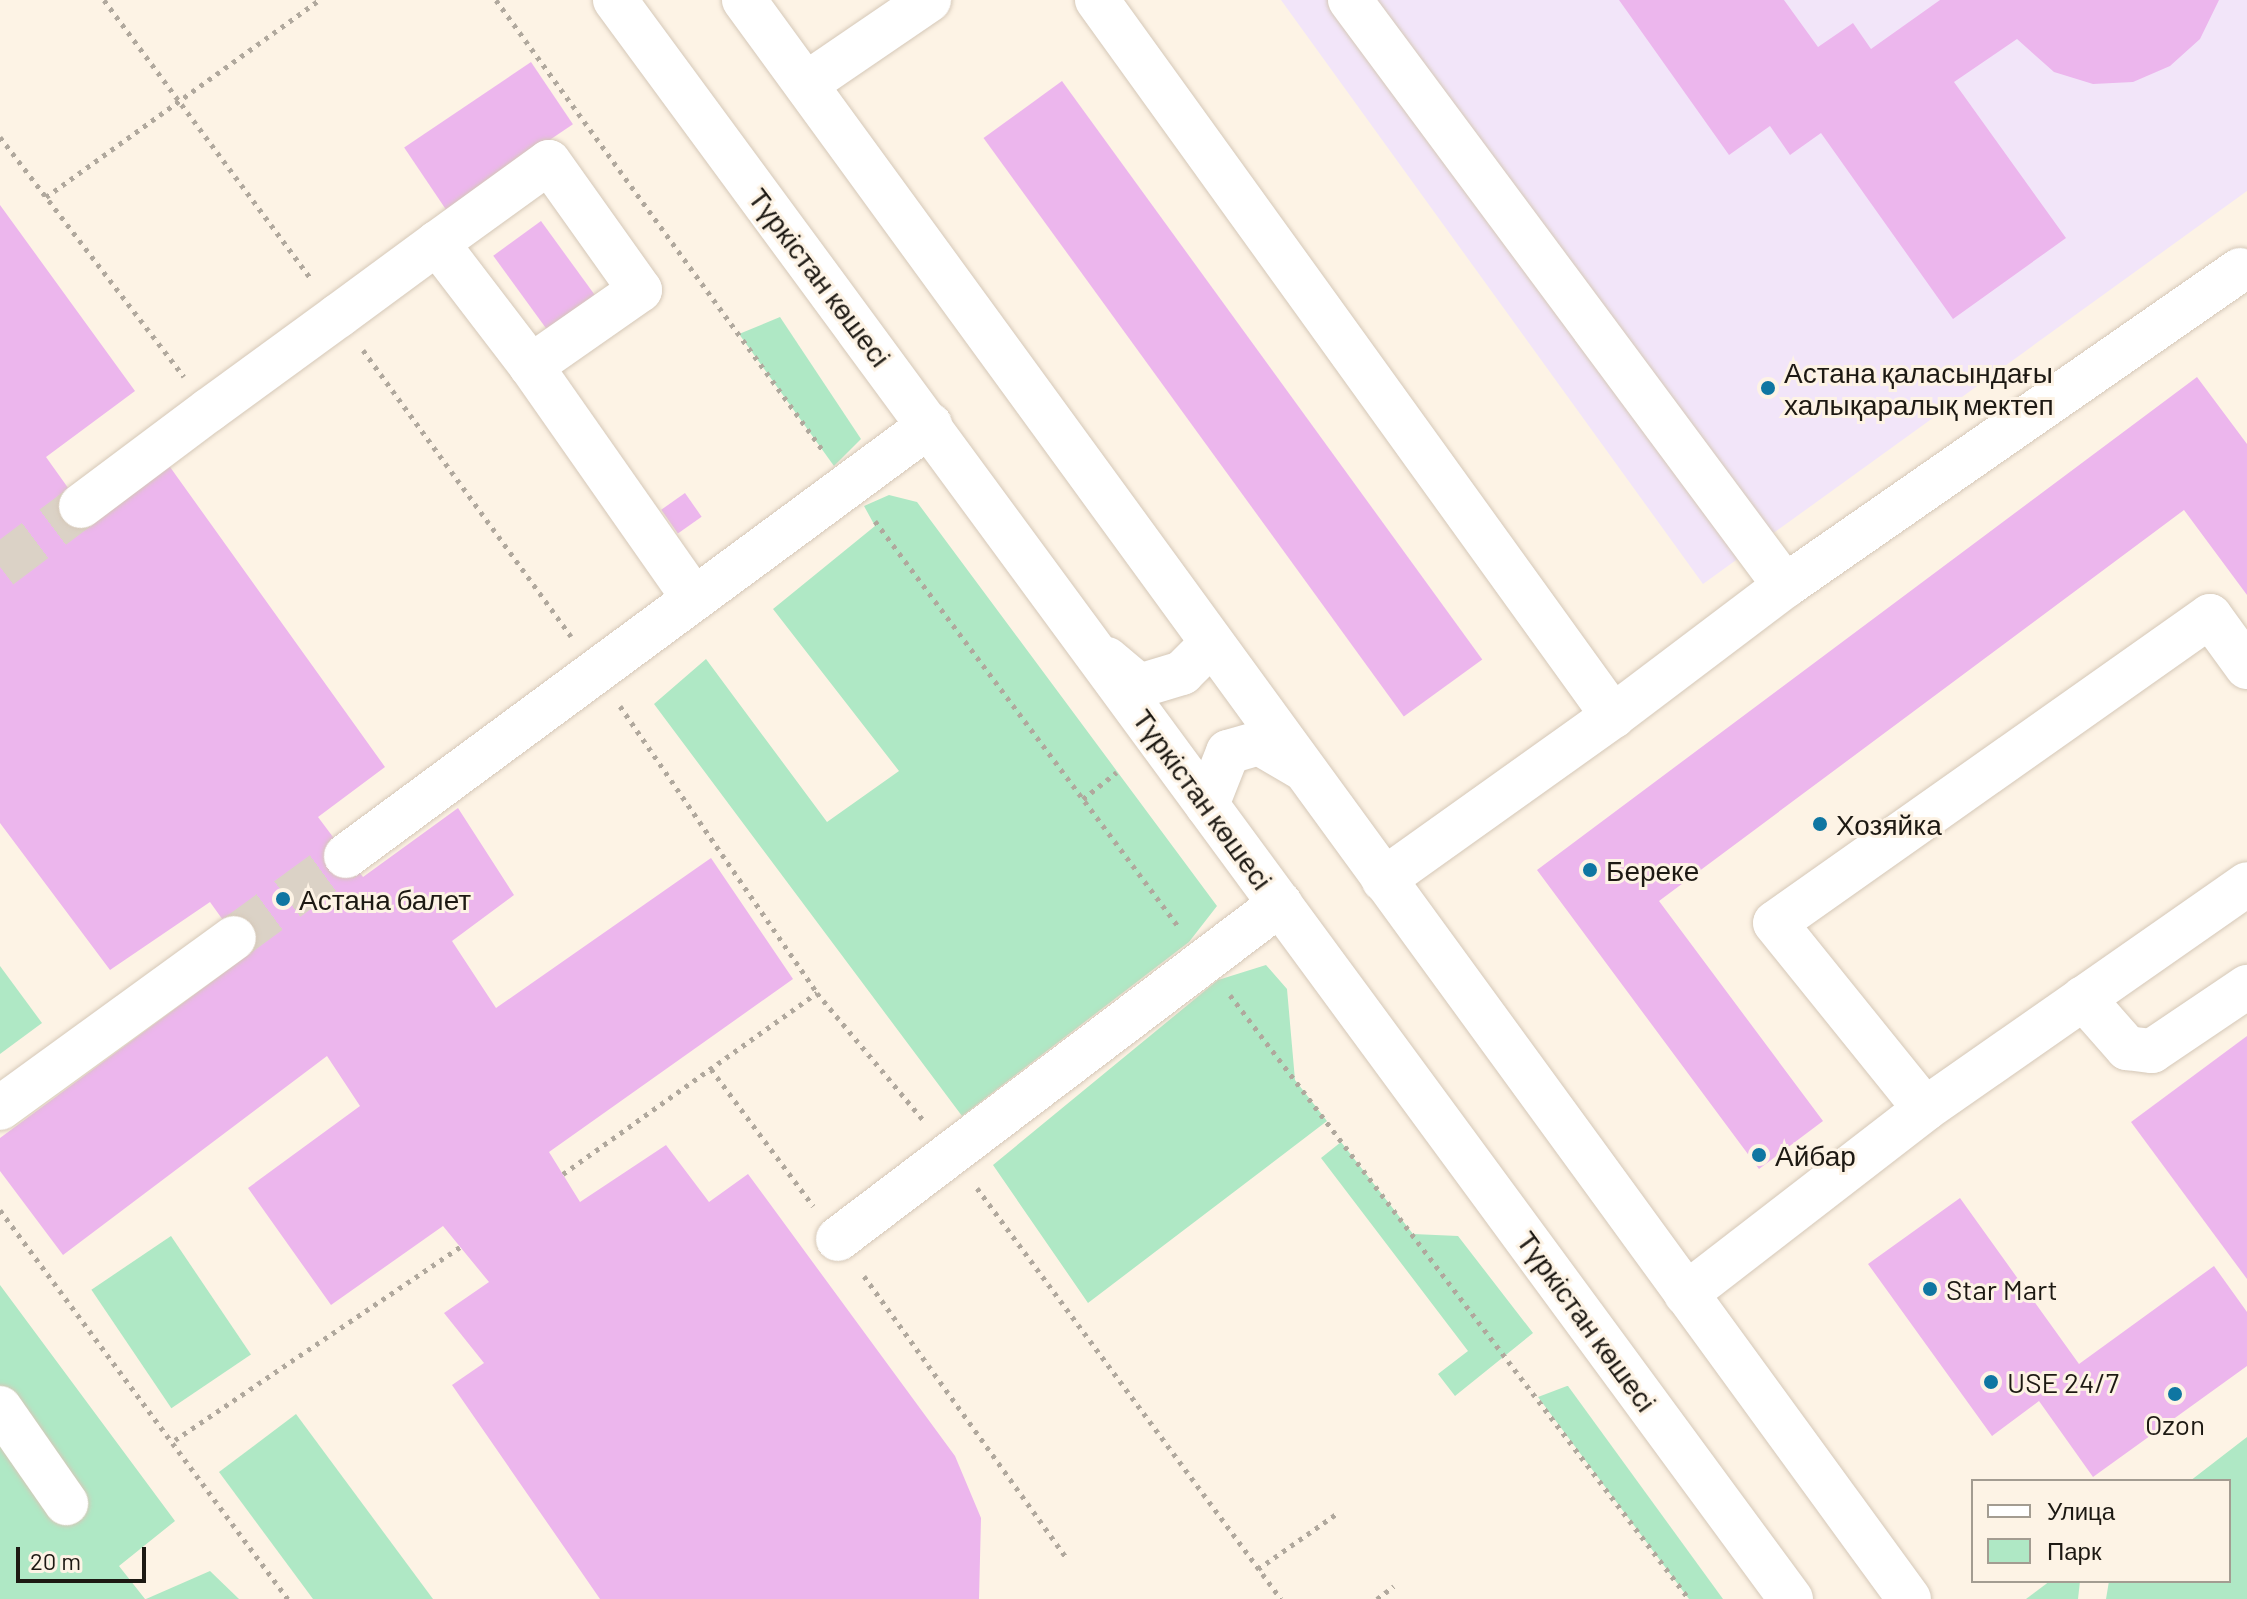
<!DOCTYPE html>
<html>
<head>
<meta charset="utf-8">
<style>
	body { margin:0 }
	#map { position:relative; width:2247px; height:1599px; overflow:hidden; background:#fdf3e5; font-family:Barlow,sans-serif }
	div>[style] { position:absolute }
	.education>* { inset:0; background:#f2e5f9 }
	.green>* { inset:0; background:#afe8c5; transform-origin:0 0 }
	.building>* { inset:0; background:#ecb6ed; transform-origin:0 0 }
	.minor-tunnel>* { height:44px; margin-top:-22px; transform-origin:0; background:repeating-linear-gradient(90deg,#dbd2c6 0 44px,transparent 0 66px) }
	.path>* { height:5px; margin-top:-2.5px; transform-origin:0; background:repeating-linear-gradient(90deg,#b0a89d 0 4px,transparent 0 10px) }
	.roads { filter:drop-shadow(0 0 2px #d5c8b8) drop-shadow(0 0 2px #d5c8b8) }
	.minor>* { height:44px; margin:-22px; padding:0 22px; transform-origin:22px; border-radius:22px; background:#fff }
	.major>* { height:44px; margin:-22px; padding:0 22px; transform-origin:22px; border-radius:22px; background:#fff }
	.dots>* { width:22px; height:22px; translate:-50% -50%; box-sizing:border-box; border:4px solid #fdf3e5; border-radius:50% }
	span { translate:-50% -50%; white-space:nowrap; text-align:center; line-height:1.15; -webkit-text-stroke:6px #fdf3e5; paint-order:stroke }
	.street-label { font-size:28px; color:#1d1913 }
	.poi-label { font-size:28px; color:#1d1913 }
	.left { translate:0 -50%; text-align:left }
	.legend { position:absolute; left:1971px; top:1479px; width:260px; height:104px; box-sizing:border-box; background:#fdf3e5; border:2px solid #a39c91; margin:0; padding:10px 14px; list-style:none; font-size:24px; color:#1d1913 }
	.legend li { display:flex; align-items:center; gap:16px; height:40px }
	.legend b { width:40px; border:2px solid #a39c91 }
	.scale { position:absolute; left:16px; top:1547px; width:130px; height:36px; box-sizing:border-box; border:4px solid #1d1913; border-top:0; padding-left:10px; font-size:24px; line-height:28px; white-space:nowrap; color:#1d1913; -webkit-text-stroke:6px #fdf3e5; paint-order:stroke }
</style>
</head>
<body>
<div id="map">
	<div class="education">
		<div style="clip-path:polygon(1281px 0,2247px 0,2247px 191px,1703px 584px)"></div>
	</div>
	<div class="green">
		<div style="clip-path:polygon(780px 317px,861px 439px,834px 466px,739px 334px)"></div>
		<div style="clip-path:polygon(889px 495px,917px 502px,1217px 906px,1189px 942px,962px 1116px,654px 704px,706px 659px,827px 822px,899px 771px,773px 609px,875px 526px,864px 506px)"></div>
		<div style="clip-path:polygon(1266px 965px,1287px 989px,1295px 1080px,1327px 1121px,1088px 1303px,993px 1165px,1218px 980px)"></div>
		<div style="clip-path:polygon(0 966px,42px 1023px,0 1054px)"></div>
		<div style="clip-path:polygon(1341px 1142px,1413px 1234px,1458px 1236px,1533px 1333px,1455px 1396px,1438px 1374px,1468px 1351px,1321px 1158px)"></div>
		<div style="left:171px;top:1236px;width:143px;height:96px;rotate:56deg"></div>
		<div style="clip-path:polygon(0 1285px,175px 1521px,119px 1566px,145px 1599px,0 1599px)"></div>
		<div style="clip-path:polygon(1567px 1386px,1568px 1386px,1723px 1599px,1689px 1599px,1538px 1397px)"></div>
		<div style="clip-path:polygon(296px 1414px,433px 1599px,313px 1599px,219px 1472px)"></div>
		<div style="clip-path:polygon(2247px 1437px,2247px 1599px,2106px 1599px,2109px 1581px,2229px 1581px,2229px 1481px,2190px 1481px)"></div>
		<div style="clip-path:polygon(210px 1571px,239px 1599px,146px 1599px)"></div>
		<div style="clip-path:polygon(2050px 1581px,2080px 1581px,2078px 1599px,2026px 1599px)"></div>
	</div>
	<div class="building">
		<div style="clip-path:polygon(1619px 0,1784px 0,1818px 47px,1853px 23px,1871px 49px,1940px 0,2219px 0,2200px 39px,2170px 66px,2133px 82px,2093px 84px,2054px 72px,2017px 39px,1954px 82px,2066px 238px,1953px 319px,1821px 133px,1790px 155px,1770px 126px,1729px 155px)"></div>
		<div style="left:531px;top:62px;width:75px;height:153px;rotate:56deg"></div>
		<div style="left:1062px;top:81px;width:715px;height:97px;rotate:54deg"></div>
		<div style="clip-path:polygon(0 205px,135px 391px,46px 457px,81px 506px,165px 460px,385px 767px,318px 817px,363px 877px,458px 808px,514px 895px,452px 941px,496px 1008px,711px 858px,793px 979px,549px 1152px,580px 1202px,666px 1145px,709px 1202px,748px 1174px,955px 1456px,981px 1518px,979px 1599px,600px 1599px,452px 1385px,484px 1363px,444px 1313px,489px 1282px,443px 1226px,331px 1305px,248px 1188px,360px 1106px,327px 1056px,63px 1255px,0 1171px,0 1138px,248px 955px,210px 902px,110px 970px,0 823px)"></div>
		<div style="left:541px;top:221px;width:99px;height:59px;rotate:54deg"></div>
		<div style="clip-path:polygon(2197px 377px,2247px 444px,2247px 595px,2184px 510px,1659px 901px,1823px 1121px,1759px 1169px,1537px 870px)"></div>
		<div style="left:685px;top:493px;width:29px;height:29px;rotate:55deg"></div>
		<div style="clip-path:polygon(2247px 1036px,2247px 1279px,2131px 1122px)"></div>
		<div style="clip-path:polygon(1960px 1198px,2079px 1364px,2214px 1266px,2247px 1312px,2247px 1366px,2093px 1477px,2039px 1401px,1992px 1436px,1868px 1264px)"></div>
	</div>
	<div class="minor-tunnel">
		<div style="left:0;top:567px;width:101px;rotate:-37deg"></div>
		<div style="left:234px;top:938px;width:139px;rotate:-36.2deg"></div>
	</div>
	<div class="path">
		<div style="left:104px;top:0;width:349px;rotate:53.4deg"></div>
		<div style="left:496px;top:0;width:558px;rotate:54.03deg"></div>
		<div style="left:0;top:137px;width:302px;rotate:52.5deg"></div>
		<div style="left:46px;top:197px;width:337px;rotate:-35.8deg"></div>
		<div style="left:363px;top:350px;width:354px;rotate:54deg"></div>
		<div style="left:875px;top:521px;width:506px;rotate:53.2deg"></div>
		<div style="left:620px;top:706px;width:348px;rotate:55.5deg"></div>
		<div style="left:817px;top:993px;width:167px;rotate:50.1deg"></div>
		<div style="left:1083px;top:799px;width:43px;rotate:-38.5deg"></div>
		<div style="left:1230px;top:995px;width:759px;rotate:52.77deg"></div>
		<div style="left:711px;top:1069px;width:171px;rotate:53.3deg"></div>
		<div style="left:563px;top:1174px;width:312px;rotate:-35.5deg"></div>
		<div style="left:977px;top:1188px;width:511px;rotate:53.51deg"></div>
		<div style="left:0;top:1210px;width:484px;rotate:53.5deg"></div>
		<div style="left:864px;top:1276px;width:345px;rotate:54.3deg"></div>
		<div style="left:175px;top:1440px;width:344px;rotate:-34.1deg"></div>
		<div style="left:1258px;top:1569px;width:99px;rotate:-35.1deg"></div>
		<div style="left:1377px;top:1599px;width:21px;rotate:-37deg"></div>
	</div>
	<div class="roads">
		<div class="minor">
			<div style="left:1097px;top:0;width:883px;rotate:54.22deg"></div>
			<div style="left:1613px;top:716px;width:282px;rotate:144.5deg"></div>
			<div style="left:1350px;top:0;width:730px;rotate:53.41deg"></div>
			<div style="left:806px;top:84px;width:149px;rotate:-34.3deg"></div>
			<div style="left:531px;top:366px;width:284px;rotate:55deg"></div>
			<div style="left:81px;top:506px;width:160px;rotate:-36.9deg"></div>
			<div style="left:209px;top:410px;width:160px;rotate:-36.1deg"></div>
			<div style="left:338px;top:316px;width:123px;rotate:-36.4deg"></div>
			<div style="left:437px;top:243px;width:138px;rotate:-35.9deg"></div>
			<div style="left:549px;top:162px;width:157px;rotate:54.6deg"></div>
			<div style="left:640px;top:290px;width:133px;rotate:145.1deg"></div>
			<div style="left:531px;top:366px;width:155px;rotate:-127.4deg"></div>
			<div style="left:2247px;top:667px;width:63px;rotate:-126deg"></div>
			<div style="left:2210px;top:616px;width:532px;rotate:144.79deg"></div>
			<div style="left:1775px;top:923px;width:239px;rotate:51.1deg"></div>
			<div style="left:1925px;top:1109px;width:393px;rotate:-34.9deg"></div>
			<div style="left:1613px;top:716px;width:216px;rotate:-37.1deg"></div>
			<div style="left:1785px;top:586px;width:554px;rotate:-34.78deg"></div>
			<div style="left:346px;top:856px;width:726px;rotate:-36.43deg"></div>
			<div style="left:2083px;top:998px;width:67px;rotate:48.7deg"></div>
			<div style="left:2127px;top:1048px;width:25px;rotate:7deg"></div>
			<div style="left:2152px;top:1051px;width:115px;rotate:-34deg"></div>
			<div style="left:0;top:1108px;width:289px;rotate:-36deg"></div>
			<div style="left:838px;top:1239px;width:555px;rotate:-37.16deg"></div>
			<div style="left:1686px;top:1294px;width:302px;rotate:-37.7deg"></div>
			<div style="left:0;top:1408px;width:116px;rotate:55.2deg"></div>
		</div>
		<div class="major">
			<div style="left:615px;top:0;width:1985px;rotate:53.67deg"></div>
			<div style="left:744px;top:0;width:1978px;rotate:53.92deg"></div>
			<div style="left:1107px;top:659px;width:42px;rotate:40.2deg"></div>
			<div style="left:1139px;top:686px;width:45px;rotate:-16.8deg"></div>
			<div style="left:1182px;top:673px;width:41px;rotate:-45deg"></div>
			<div style="left:1207px;top:805px;width:57px;rotate:-68.4deg"></div>
			<div style="left:1228px;top:752px;width:32px;rotate:-16deg"></div>
			<div style="left:1259px;top:743px;width:48px;rotate:30.3deg"></div>
		</div>
	</div>
	<div class="dots">
		<div style="left:1768px;top:388px;background:#0f76a2"></div>
		<div style="left:1820px;top:824px;background:#0f76a2"></div>
		<div style="left:1590px;top:870px;background:#0f76a2"></div>
		<div style="left:283px;top:899px;background:#0f76a2"></div>
		<div style="left:1759px;top:1155px;background:#0f76a2"></div>
		<div style="left:1930px;top:1289px;background:#0f76a2"></div>
		<div style="left:1991px;top:1382px;background:#0f76a2"></div>
		<div style="left:2175px;top:1394px;background:#0f76a2"></div>
	</div>
	<div class="street-label">
		<span style="left:820px;top:277px;rotate:53deg">Түркістан көшесі</span>
		<span style="left:1203px;top:799px;rotate:54deg">Түркістан көшесі</span>
		<span style="left:1587px;top:1321px;rotate:54deg">Түркістан көшесі</span>
	</div>
	<div class="poi-label">
		<span class="left" style="left:1784px;top:388px">Астана қаласындағы<br>халықаралық мектеп</span>
		<span class="left" style="left:1836px;top:824px">Хозяйка</span>
		<span class="left" style="left:1606px;top:870px">Береке</span>
		<span class="left" style="left:299px;top:899px">Астана балет</span>
		<span class="left" style="left:1775px;top:1155px">Айбар</span>
		<span class="left" style="left:1946px;top:1289px">Star Mart</span>
		<span class="left" style="left:2007px;top:1382px">USE 24/7</span>
		<span style="left:2175px;top:1424px">Ozon</span>
	</div>
	<ul class="legend">
	<li><b style="height:10px;background:#fff"></b>Улица</li>
	<li><b style="height:22px;background:#afe8c5"></b>Парк</li>
	</ul>
	<div class="scale">20 m</div>
</div>
</body>
</html>
